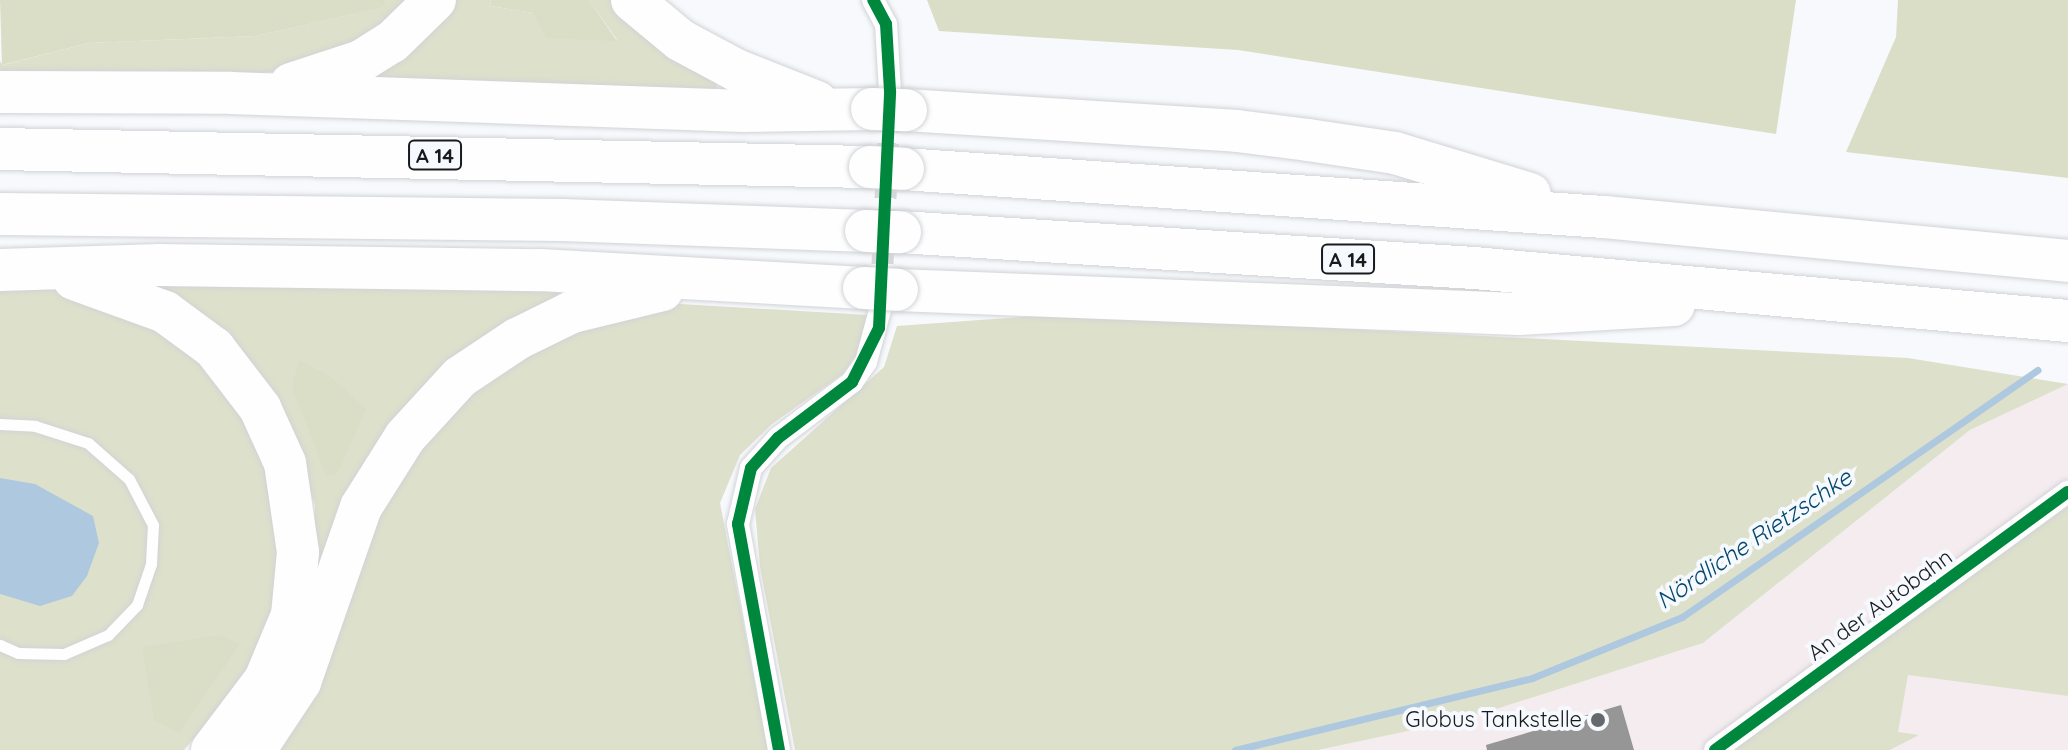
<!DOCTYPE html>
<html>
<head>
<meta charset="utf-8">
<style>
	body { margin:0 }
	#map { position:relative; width:2068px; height:750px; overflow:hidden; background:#f7f9fc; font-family:Quicksand,sans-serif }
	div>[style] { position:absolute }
	.commercial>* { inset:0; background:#f5ecf0 }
	.green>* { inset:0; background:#dde0cb }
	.forest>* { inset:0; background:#dadec7 }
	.water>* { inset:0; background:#aec9df }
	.stream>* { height:7px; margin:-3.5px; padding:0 3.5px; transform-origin:3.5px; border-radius:3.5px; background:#aec9df }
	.building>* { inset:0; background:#979697 }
	.street-tunnel>* { height:22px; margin-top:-11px; transform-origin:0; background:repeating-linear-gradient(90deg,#d6d8db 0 22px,transparent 0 33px) }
	.roads { filter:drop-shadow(0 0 2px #d1d3d6) drop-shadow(0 0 2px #d1d3d6) }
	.lane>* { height:11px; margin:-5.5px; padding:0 5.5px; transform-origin:5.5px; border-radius:5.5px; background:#fefeff }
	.street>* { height:22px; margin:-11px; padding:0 11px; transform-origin:11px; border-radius:11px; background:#fefeff }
	.highway>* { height:42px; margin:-21px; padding:0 21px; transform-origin:21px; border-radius:21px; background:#fefeff }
	.bridges { filter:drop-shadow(0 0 2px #d1d3d6) drop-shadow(0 0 2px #d1d3d6) }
	.highway-bridge>* { height:42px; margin:-21px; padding:0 21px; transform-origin:21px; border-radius:21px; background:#fefeff }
	.cycleway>* { height:12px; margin:-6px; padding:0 6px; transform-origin:6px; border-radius:6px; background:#00873e }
	.dots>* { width:22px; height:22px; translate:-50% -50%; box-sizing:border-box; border:4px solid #f6f9fd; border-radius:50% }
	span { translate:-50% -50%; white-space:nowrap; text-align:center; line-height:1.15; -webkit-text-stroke:8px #f6f9fd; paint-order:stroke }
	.shield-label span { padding:2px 6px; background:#f6f9fd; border:2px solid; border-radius:6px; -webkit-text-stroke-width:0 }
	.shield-label { font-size:20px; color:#181b1e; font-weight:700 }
	.street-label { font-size:22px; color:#181b1e }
	.poi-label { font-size:22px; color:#181b1e }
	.right { translate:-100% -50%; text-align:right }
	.water-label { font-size:24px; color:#05486e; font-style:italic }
</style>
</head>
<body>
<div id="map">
	<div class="commercial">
		<div style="clip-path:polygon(2068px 384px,2068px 750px,1318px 750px,1465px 719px,1703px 643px,1970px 430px)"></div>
	</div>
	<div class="green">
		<div style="clip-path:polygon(384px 0,414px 0,399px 19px,305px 68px,254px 74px,0 74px,0 61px,3px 65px,89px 43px,256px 36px,384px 7px)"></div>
		<div style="clip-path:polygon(452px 0,491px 0,490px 6px,533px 13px,617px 40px,589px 0,611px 0,636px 28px,716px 76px,717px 92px,359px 79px)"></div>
		<div style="clip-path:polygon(166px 276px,566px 288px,565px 299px,496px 334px,324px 575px,312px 578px,315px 505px,289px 433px,160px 294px)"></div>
		<div style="clip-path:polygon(61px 285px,153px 323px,231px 390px,271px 458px,286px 534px,279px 603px,255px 667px,184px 750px,0 750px,0 288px)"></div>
		<div style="clip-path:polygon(663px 303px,868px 315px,856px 355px,843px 374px,772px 424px,740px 455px,720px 503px,768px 750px,274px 750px,388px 487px,471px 381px,546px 335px)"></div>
		<div style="clip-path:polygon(1061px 314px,1908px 358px,2068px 384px,1970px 430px,1703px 643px,1465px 719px,1318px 750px,795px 750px,760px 567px,755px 509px,771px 468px,884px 367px,897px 326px)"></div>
		<div style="clip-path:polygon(2068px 504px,2068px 696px,1908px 675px,1898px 732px,1919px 735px,1890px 750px,1734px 750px)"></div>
	</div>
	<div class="forest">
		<div style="clip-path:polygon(0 0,384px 0,385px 7px,256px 36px,89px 43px,2px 65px)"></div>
		<div style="clip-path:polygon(491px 0,589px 0,617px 41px,546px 38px,533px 13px,490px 6px)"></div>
		<div style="clip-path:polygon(927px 0,1796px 0,1776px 134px,1238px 50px,939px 31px)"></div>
		<div style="clip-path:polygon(1898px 0,2068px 0,2068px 178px,1846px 152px,1896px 37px)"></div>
		<div style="clip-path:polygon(299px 360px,331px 377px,366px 409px,338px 473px,326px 476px,292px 387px)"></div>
		<div style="clip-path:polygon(220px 635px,240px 644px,179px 733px,154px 720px,142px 647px)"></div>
	</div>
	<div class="water">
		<div style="clip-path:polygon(0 478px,35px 484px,93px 516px,99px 543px,87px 576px,72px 596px,40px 606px,0 594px)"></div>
	</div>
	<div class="stream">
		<div style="left:1235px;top:750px;width:306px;rotate:-13.6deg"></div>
		<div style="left:1532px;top:678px;width:162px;rotate:-22.1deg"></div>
		<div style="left:1682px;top:617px;width:433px;rotate:-34.8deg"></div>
	</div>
	<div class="building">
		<div style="clip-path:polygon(1621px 705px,1634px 750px,1487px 750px,1486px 745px)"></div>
	</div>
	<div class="street-tunnel">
		<div style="left:881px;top:297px;width:197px;rotate:-87.4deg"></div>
	</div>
	<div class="roads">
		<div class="lane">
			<div style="left:0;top:424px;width:35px;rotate:3deg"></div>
			<div style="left:35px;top:426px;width:56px;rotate:17.8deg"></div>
			<div style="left:88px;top:443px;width:55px;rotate:41.3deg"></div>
			<div style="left:129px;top:479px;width:52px;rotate:62.4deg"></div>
			<div style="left:153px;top:525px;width:39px;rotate:93deg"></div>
			<div style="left:151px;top:564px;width:43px;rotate:108.9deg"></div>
			<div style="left:137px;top:605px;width:42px;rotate:134deg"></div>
			<div style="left:108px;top:635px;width:48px;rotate:156.6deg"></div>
			<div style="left:64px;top:654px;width:46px;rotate:-178.8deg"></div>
			<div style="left:18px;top:653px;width:20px;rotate:-156deg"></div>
		</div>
		<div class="street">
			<div style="left:873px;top:0;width:27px;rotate:62deg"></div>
			<div style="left:886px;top:24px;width:67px;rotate:86.6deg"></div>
			<div style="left:779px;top:750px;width:230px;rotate:-100.3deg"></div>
			<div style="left:738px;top:524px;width:57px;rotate:-76.9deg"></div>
			<div style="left:751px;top:468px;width:40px;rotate:-48deg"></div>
			<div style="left:778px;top:438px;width:93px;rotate:-37.1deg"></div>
			<div style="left:852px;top:382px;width:24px;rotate:-55deg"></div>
			<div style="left:866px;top:362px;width:54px;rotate:-74.9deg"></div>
			<div style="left:1715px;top:750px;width:437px;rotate:-36.2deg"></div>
		</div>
		<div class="highway">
			<div style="left:632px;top:0;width:62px;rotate:39.8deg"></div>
			<div style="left:680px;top:40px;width:64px;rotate:28.2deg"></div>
			<div style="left:736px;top:70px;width:87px;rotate:21.6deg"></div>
			<div style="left:291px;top:84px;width:74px;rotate:-18.2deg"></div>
			<div style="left:361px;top:61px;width:36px;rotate:-32deg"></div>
			<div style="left:392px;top:42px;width:60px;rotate:-44.3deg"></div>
			<div style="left:0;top:92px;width:231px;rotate:0.2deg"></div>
			<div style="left:231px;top:93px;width:512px;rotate:2.01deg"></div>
			<div style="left:743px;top:111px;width:129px;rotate:-0.9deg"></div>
			<div style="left:906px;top:110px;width:332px;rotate:3.6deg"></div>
			<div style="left:1237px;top:131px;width:72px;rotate:7.2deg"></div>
			<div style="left:1308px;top:140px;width:88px;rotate:8.5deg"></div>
			<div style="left:1395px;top:153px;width:141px;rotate:16.9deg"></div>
			<div style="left:0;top:149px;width:870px;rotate:1.19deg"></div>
			<div style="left:903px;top:169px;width:703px;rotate:3.92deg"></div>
			<div style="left:1604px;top:217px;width:466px;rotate:5.4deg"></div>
			<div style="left:0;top:214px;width:563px;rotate:0.61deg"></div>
			<div style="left:563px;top:220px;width:303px;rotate:2.1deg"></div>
			<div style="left:900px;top:232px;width:575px;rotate:3.59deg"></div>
			<div style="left:1474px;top:268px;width:596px;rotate:5.1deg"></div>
			<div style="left:0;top:270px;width:160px;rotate:-1.8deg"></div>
			<div style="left:160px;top:265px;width:380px;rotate:0.8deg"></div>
			<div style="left:540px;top:270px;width:324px;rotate:3.2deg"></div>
			<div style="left:74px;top:279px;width:97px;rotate:19.9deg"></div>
			<div style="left:165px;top:312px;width:61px;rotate:36.3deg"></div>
			<div style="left:214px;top:348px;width:76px;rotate:52.5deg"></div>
			<div style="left:260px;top:408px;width:60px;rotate:65.6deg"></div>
			<div style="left:285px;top:463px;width:90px;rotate:81.7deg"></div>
			<div style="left:298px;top:552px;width:63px;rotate:95.4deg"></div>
			<div style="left:292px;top:615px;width:70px;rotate:112.6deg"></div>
			<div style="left:265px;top:680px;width:88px;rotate:127.1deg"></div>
			<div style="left:897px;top:290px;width:622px;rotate:2.21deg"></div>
			<div style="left:1519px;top:314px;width:155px;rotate:-3.3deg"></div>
			<div style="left:255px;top:750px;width:82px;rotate:-56.5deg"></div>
			<div style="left:300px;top:682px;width:185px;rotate:-70.8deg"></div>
			<div style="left:361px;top:507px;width:83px;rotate:-57.8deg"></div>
			<div style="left:405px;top:437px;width:81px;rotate:-47.5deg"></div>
			<div style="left:460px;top:377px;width:69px;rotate:-33.7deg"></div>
			<div style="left:517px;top:339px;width:61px;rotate:-26.1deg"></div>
			<div style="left:572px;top:312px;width:93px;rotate:-13.7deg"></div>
		</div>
	</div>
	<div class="bridges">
		<div class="highway-bridge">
			<div style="left:872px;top:109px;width:34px;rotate:2deg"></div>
			<div style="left:870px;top:167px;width:33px;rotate:3deg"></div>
			<div style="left:866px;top:231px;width:34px;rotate:2deg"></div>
			<div style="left:864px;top:288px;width:33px;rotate:3deg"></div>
		</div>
	</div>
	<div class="cycleway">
		<div style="left:779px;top:750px;width:230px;rotate:-100.3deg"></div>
		<div style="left:738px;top:524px;width:57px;rotate:-76.9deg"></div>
		<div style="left:751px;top:468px;width:40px;rotate:-48deg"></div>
		<div style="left:778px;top:438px;width:93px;rotate:-37.1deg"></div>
		<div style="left:852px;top:382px;width:60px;rotate:-63.4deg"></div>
		<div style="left:879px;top:328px;width:237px;rotate:-87.3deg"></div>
		<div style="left:890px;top:91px;width:67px;rotate:-93.4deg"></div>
		<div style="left:886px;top:24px;width:27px;rotate:-118deg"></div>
		<div style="left:1715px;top:750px;width:437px;rotate:-36.2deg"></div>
	</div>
	<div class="dots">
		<div style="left:1598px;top:720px;background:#66696c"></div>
	</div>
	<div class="shield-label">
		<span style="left:435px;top:155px">A 14</span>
		<span style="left:1348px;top:259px">A 14</span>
	</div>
	<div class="street-label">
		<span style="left:1880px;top:605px;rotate:-36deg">An der Autobahn</span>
	</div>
	<div class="poi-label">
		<span class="right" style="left:1582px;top:720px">Globus Tankstelle</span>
	</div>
	<div class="water-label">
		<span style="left:1754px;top:539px;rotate:-34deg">Nördliche Rietzschke</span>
	</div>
</div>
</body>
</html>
